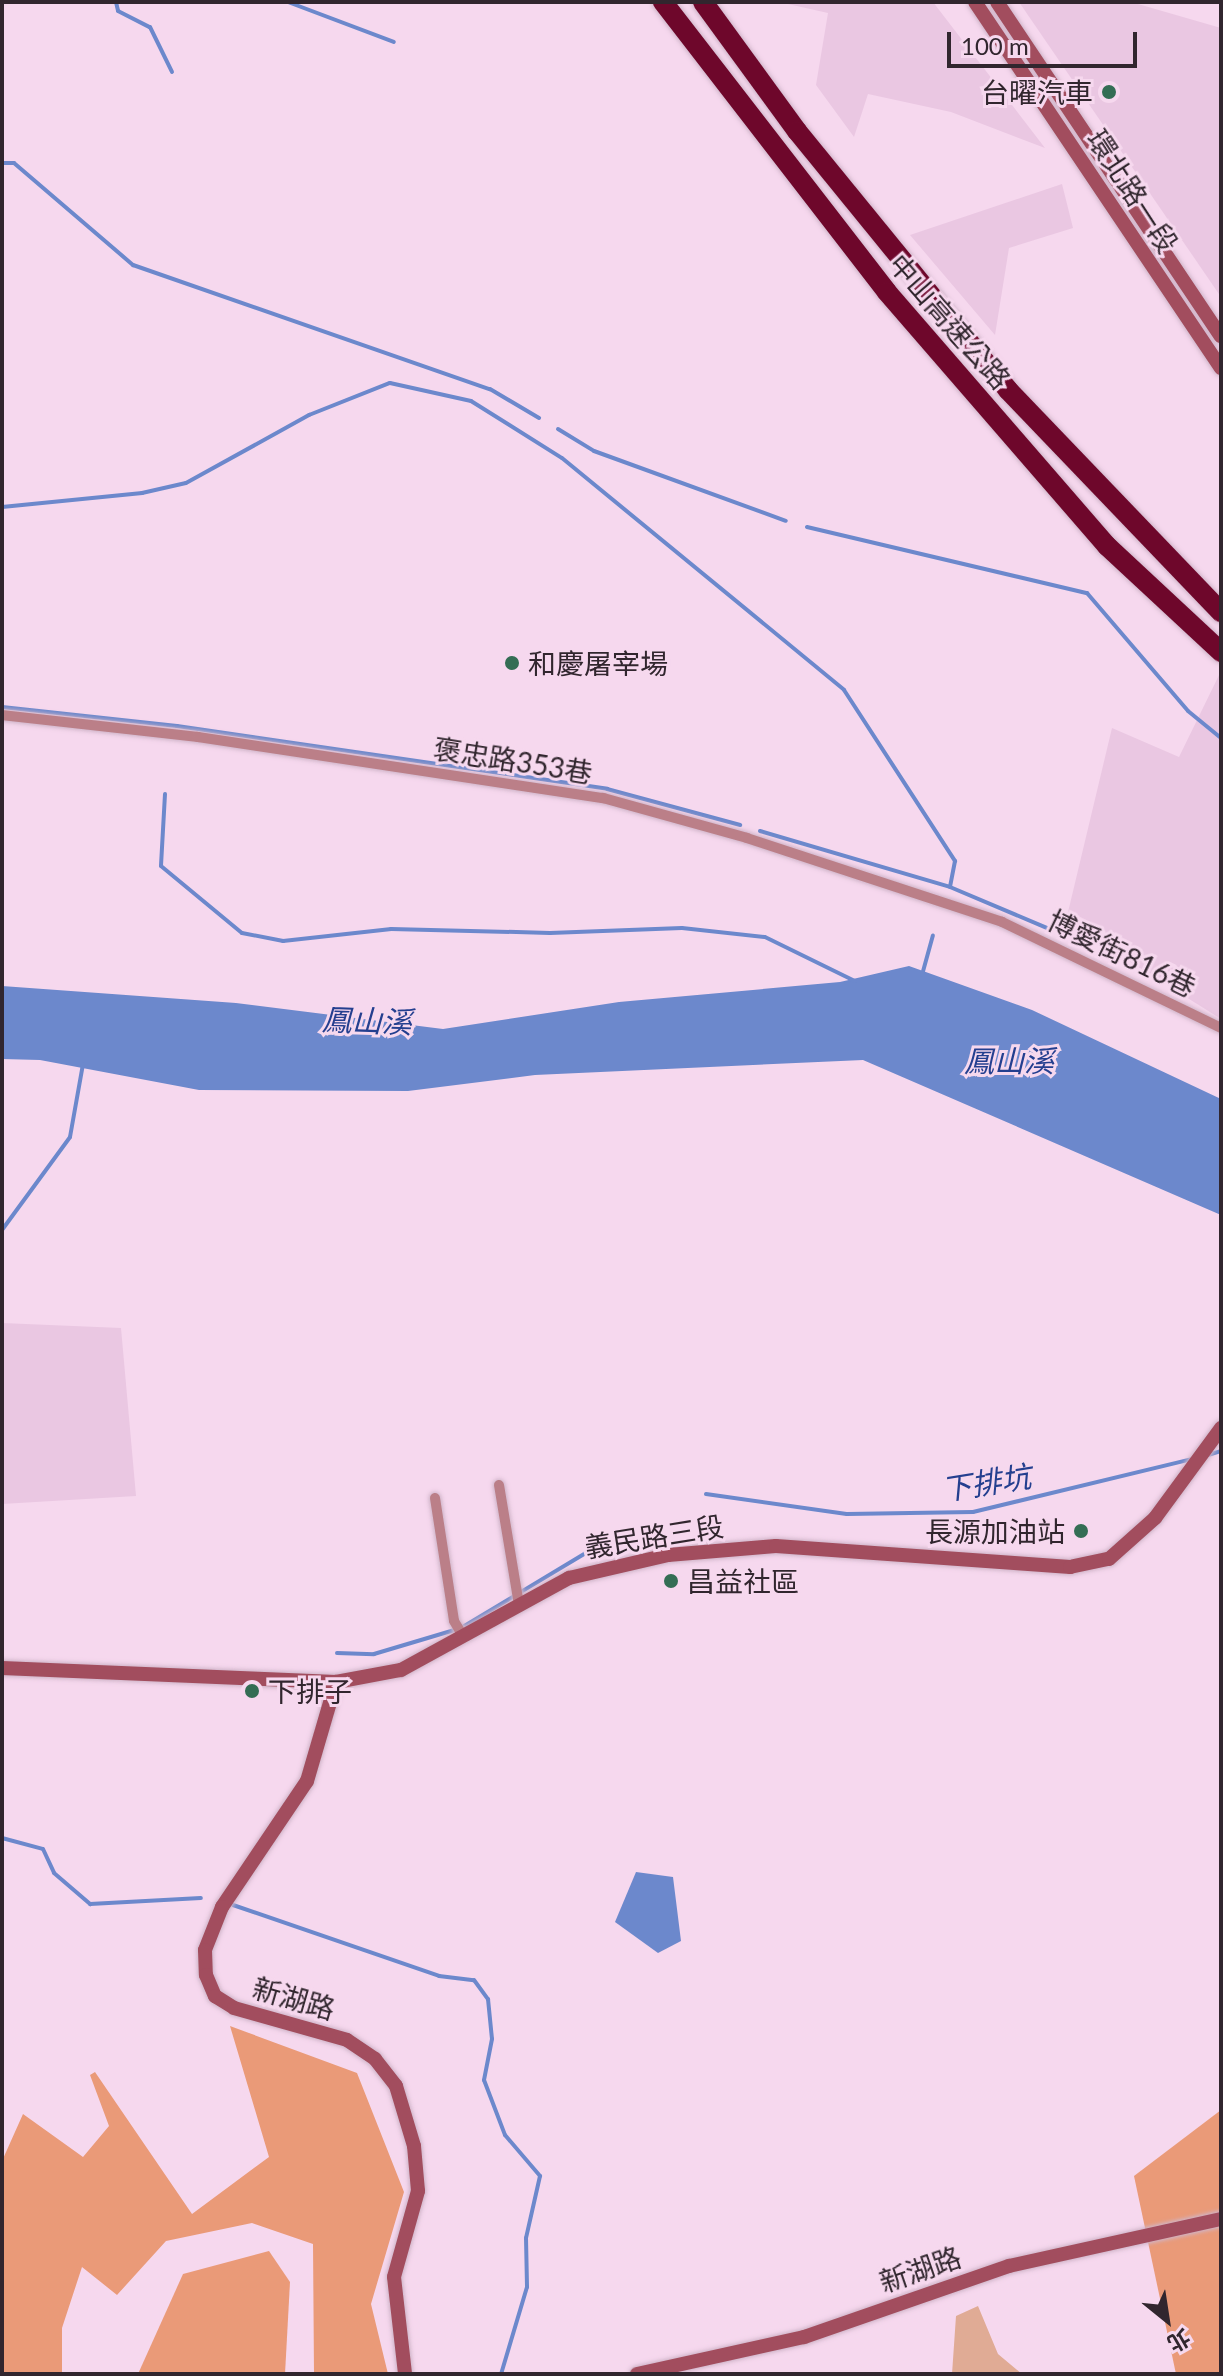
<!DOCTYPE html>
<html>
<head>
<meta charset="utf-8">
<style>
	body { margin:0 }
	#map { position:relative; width:1223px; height:2376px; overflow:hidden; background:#f6d8ee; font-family:Lato,"Noto Sans TC",sans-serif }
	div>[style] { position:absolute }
	.built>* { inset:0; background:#eac7e2 }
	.green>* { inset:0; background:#e0ab95 }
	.forest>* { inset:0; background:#ea9a78 }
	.water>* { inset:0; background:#6c88cc }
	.stream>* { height:4px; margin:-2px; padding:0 2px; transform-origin:2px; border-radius:2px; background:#6c88cc }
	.roads { filter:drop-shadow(0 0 2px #cfb4c8) drop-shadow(0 0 2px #cfb4c8) }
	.street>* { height:10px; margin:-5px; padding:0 5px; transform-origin:5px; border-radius:5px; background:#bb7f88 }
	.secondary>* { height:14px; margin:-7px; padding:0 7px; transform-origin:7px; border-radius:7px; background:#a24d5e }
	.highway>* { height:20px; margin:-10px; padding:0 10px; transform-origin:10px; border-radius:10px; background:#6e072b }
	.dots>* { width:22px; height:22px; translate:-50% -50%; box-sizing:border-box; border:4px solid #f6d8ee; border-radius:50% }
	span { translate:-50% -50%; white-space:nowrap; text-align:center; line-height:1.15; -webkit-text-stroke:6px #f6d8ee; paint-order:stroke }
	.poi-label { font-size:28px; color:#31262e }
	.right { translate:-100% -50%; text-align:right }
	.left { translate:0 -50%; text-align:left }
	.street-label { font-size:28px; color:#31262e }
	.water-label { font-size:30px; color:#243f8f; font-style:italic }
	.frame { position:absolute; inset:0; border:4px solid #31262e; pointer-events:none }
	.north { position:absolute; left:1127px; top:2280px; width:80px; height:80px; -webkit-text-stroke:6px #f6d8ee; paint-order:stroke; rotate:150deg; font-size:22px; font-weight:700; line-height:32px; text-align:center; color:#31262e }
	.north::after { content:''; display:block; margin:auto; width:28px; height:36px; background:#31262e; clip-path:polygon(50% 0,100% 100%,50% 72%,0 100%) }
	.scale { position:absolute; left:947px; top:32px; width:190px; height:36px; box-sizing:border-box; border:4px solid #31262e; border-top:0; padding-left:10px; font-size:24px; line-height:28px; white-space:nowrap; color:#31262e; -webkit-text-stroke:6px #f6d8ee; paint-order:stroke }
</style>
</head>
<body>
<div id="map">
	<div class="built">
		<div style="clip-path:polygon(779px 2px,933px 2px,1045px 148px,951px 112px,868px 94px,854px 137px,816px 85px,828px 13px)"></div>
		<div style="clip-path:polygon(1019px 2px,1131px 2px,1221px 28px,1221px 297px)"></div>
		<div style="clip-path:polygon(1062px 184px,1073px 228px,1009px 248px,995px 335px,910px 235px)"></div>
		<div style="clip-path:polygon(1221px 671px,1221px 1019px,1127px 960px,1064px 929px,1112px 728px,1179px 757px)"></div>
		<div style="clip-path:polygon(2px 1323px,121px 1328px,136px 1496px,2px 1504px)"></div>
	</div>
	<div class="green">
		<div style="clip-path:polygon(978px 2306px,998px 2354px,1022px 2374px,952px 2374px,956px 2316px)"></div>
	</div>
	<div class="forest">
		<div style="clip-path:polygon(230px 2026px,357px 2073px,404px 2192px,371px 2304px,388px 2374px,314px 2374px,313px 2244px,252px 2223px,166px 2241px,117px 2295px,82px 2267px,62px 2328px,62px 2374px,2px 2374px,2px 2161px,23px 2114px,83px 2157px,109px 2126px,90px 2075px,95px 2072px,192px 2214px,269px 2157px)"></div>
		<div style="clip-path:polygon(1221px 2110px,1221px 2374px,1176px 2374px,1134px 2176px)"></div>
		<div style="clip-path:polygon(269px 2251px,290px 2282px,285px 2374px,138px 2374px,183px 2274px)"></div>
	</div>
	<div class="water">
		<div style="clip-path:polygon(909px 966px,1032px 1010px,1221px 1099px,1221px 1215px,863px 1060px,535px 1075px,408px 1091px,199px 1090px,40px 1060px,2px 1059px,2px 986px,236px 1003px,443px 1029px,619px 1002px,840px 982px)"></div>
		<div style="clip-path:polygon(636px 1872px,673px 1877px,681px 1941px,658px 1953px,615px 1922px)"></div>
	</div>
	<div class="stream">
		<div style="left:116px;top:2px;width:9px;rotate:77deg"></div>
		<div style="left:118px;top:11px;width:36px;rotate:27deg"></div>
		<div style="left:150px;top:27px;width:50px;rotate:63.9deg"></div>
		<div style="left:288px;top:2px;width:113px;rotate:20.7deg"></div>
		<div style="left:2px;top:163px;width:12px"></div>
		<div style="left:14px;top:163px;width:157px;rotate:40.6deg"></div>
		<div style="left:133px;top:265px;width:378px;rotate:19.2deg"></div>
		<div style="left:490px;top:389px;width:57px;rotate:30.6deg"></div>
		<div style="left:558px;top:429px;width:42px;rotate:31.4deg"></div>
		<div style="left:594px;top:451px;width:204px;rotate:20deg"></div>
		<div style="left:2px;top:507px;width:141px;rotate:-5.7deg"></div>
		<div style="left:142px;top:493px;width:45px;rotate:-12.8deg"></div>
		<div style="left:186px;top:483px;width:141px;rotate:-28.9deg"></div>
		<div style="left:309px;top:415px;width:87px;rotate:-21.6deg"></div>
		<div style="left:390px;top:383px;width:83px;rotate:12.5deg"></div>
		<div style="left:471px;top:401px;width:107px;rotate:32.1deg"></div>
		<div style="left:562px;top:458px;width:365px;rotate:39.4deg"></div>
		<div style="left:844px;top:690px;width:204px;rotate:57deg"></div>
		<div style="left:955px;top:861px;width:26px;rotate:101deg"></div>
		<div style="left:807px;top:527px;width:288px;rotate:13.3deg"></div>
		<div style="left:1087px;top:593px;width:155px;rotate:49.4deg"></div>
		<div style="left:1188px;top:711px;width:43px;rotate:39.3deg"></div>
		<div style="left:2px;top:707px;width:176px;rotate:6.2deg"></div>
		<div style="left:177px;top:726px;width:435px;rotate:8.3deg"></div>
		<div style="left:607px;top:789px;width:138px;rotate:15.1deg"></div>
		<div style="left:165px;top:794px;width:72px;rotate:93.2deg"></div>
		<div style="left:161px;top:866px;width:105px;rotate:39.6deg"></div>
		<div style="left:242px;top:933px;width:42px;rotate:11deg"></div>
		<div style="left:283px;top:941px;width:109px;rotate:-6.3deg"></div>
		<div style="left:391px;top:929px;width:159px;rotate:1.4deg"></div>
		<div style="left:550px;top:933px;width:132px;rotate:-2.2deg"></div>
		<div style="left:682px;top:928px;width:83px;rotate:6.2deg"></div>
		<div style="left:765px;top:937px;width:100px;rotate:26.1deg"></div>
		<div style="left:760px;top:831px;width:198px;rotate:16.4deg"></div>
		<div style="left:950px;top:887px;width:105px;rotate:22.9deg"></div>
		<div style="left:922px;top:975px;width:41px;rotate:-74.6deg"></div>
		<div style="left:2px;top:1230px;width:115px;rotate:-53.8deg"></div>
		<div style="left:70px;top:1137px;width:74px;rotate:-79.9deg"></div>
		<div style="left:1208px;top:1455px;width:14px;rotate:-17deg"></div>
		<div style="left:706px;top:1494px;width:142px;rotate:8.1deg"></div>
		<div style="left:847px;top:1514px;width:126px;rotate:-0.9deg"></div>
		<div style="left:973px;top:1512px;width:225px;rotate:-13.6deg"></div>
		<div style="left:337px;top:1653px;width:37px;rotate:2deg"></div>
		<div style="left:374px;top:1654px;width:91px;rotate:-16.6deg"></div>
		<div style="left:461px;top:1628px;width:146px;rotate:-31deg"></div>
		<div style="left:586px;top:1553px;width:61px;rotate:-13.3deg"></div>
		<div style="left:2px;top:1838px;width:42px;rotate:15deg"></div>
		<div style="left:43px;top:1849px;width:26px;rotate:65deg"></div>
		<div style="left:54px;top:1873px;width:48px;rotate:40.7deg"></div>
		<div style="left:90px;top:1904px;width:111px;rotate:-3.1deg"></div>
		<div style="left:233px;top:1905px;width:218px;rotate:19deg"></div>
		<div style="left:439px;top:1976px;width:35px;rotate:7deg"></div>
		<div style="left:474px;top:1980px;width:24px;rotate:54deg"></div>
		<div style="left:488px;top:1999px;width:40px;rotate:84.3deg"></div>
		<div style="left:492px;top:2039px;width:42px;rotate:101deg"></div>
		<div style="left:484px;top:2080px;width:59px;rotate:69.1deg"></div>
		<div style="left:505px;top:2135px;width:54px;rotate:49.5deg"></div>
		<div style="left:540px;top:2176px;width:64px;rotate:102.7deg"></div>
		<div style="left:526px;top:2238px;width:49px;rotate:88.8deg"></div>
		<div style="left:527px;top:2287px;width:91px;rotate:106.6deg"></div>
	</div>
	<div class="roads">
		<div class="street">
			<div style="left:2px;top:715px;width:197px;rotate:6.4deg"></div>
			<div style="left:198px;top:737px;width:410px;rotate:8.6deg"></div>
			<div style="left:603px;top:798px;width:149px;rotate:15.5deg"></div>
			<div style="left:747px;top:838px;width:268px;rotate:18.2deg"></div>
			<div style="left:1002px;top:922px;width:243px;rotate:25.8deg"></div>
			<div style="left:499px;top:1485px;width:122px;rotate:80.5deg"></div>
			<div style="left:435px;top:1498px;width:124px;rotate:81.2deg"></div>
			<div style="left:454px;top:1621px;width:17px;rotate:59deg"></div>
		</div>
		<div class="secondary">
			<div style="left:975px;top:2px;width:441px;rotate:56.1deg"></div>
			<div style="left:997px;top:2px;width:402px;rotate:56.2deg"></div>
			<div style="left:2px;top:1668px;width:334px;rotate:2.4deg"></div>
			<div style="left:336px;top:1682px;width:66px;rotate:-10.5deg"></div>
			<div style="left:401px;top:1670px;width:192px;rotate:-28.7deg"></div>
			<div style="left:569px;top:1578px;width:102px;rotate:-13.1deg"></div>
			<div style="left:668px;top:1555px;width:108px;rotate:-4.8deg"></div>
			<div style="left:776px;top:1546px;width:295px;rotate:4.1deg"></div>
			<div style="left:1070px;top:1567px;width:40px;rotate:-12deg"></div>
			<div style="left:1109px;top:1559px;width:62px;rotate:-41.7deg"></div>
			<div style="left:1155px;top:1518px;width:112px;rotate:-53.7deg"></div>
			<div style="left:336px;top:1682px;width:103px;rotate:106.3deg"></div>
			<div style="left:307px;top:1781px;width:152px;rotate:124deg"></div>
			<div style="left:222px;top:1907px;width:46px;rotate:111.6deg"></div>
			<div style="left:205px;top:1950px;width:25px;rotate:88deg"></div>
			<div style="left:206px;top:1975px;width:23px;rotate:67deg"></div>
			<div style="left:215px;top:1996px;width:22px;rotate:32deg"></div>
			<div style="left:234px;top:2008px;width:117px;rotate:15.8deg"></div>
			<div style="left:347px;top:2040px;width:34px;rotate:34deg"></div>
			<div style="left:375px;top:2059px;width:34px;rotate:52deg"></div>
			<div style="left:396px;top:2086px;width:63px;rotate:73.3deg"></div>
			<div style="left:414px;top:2146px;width:45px;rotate:84.9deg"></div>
			<div style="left:418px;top:2191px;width:89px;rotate:105.6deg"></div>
			<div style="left:394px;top:2277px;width:98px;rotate:83.5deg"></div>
			<div style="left:637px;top:2374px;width:171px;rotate:-12.5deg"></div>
			<div style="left:804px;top:2337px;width:217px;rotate:-19.1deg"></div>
			<div style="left:1009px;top:2266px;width:217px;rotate:-12.5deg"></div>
		</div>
		<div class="highway">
			<div style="left:663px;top:2px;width:366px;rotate:52.3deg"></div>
			<div style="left:887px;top:292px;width:336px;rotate:49.1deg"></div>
			<div style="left:1107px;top:546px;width:156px;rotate:42.9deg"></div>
			<div style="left:703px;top:2px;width:160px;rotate:53.9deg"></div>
			<div style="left:797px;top:131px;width:334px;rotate:50.8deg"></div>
			<div style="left:1008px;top:390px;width:308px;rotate:46.2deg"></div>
		</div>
	</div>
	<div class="dots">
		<div style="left:1109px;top:92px;background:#346d54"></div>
		<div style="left:512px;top:663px;background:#346d54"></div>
		<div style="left:1081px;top:1531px;background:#346d54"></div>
		<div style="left:671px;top:1581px;background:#346d54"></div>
		<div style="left:252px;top:1691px;background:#346d54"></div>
	</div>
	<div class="poi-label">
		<span class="right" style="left:1093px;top:92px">台曜汽車</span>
		<span class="left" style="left:528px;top:663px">和慶屠宰場</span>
		<span class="right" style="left:1065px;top:1531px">長源加油站</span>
		<span class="left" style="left:687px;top:1581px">昌益社區</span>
		<span class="left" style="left:268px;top:1691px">下排子</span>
	</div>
	<div class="street-label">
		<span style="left:1133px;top:191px;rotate:57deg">環北路一段</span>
		<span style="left:950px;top:321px;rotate:49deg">中山高速公路</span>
		<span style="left:513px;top:760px;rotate:9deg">褒忠路353巷</span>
		<span style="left:1122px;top:953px;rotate:26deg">博愛街816巷</span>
		<span style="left:654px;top:1536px;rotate:-9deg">義民路三段</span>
		<span style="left:294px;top:1998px;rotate:16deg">新湖路</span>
		<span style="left:920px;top:2269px;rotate:-19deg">新湖路</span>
	</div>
	<div class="water-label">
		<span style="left:367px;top:1020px;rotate:2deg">鳳山溪</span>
		<span style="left:1009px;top:1060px">鳳山溪</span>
		<span style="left:986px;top:1482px;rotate:-9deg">下排坑</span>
	</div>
	<div class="frame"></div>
	<div class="north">北</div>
	<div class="scale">100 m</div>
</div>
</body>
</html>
